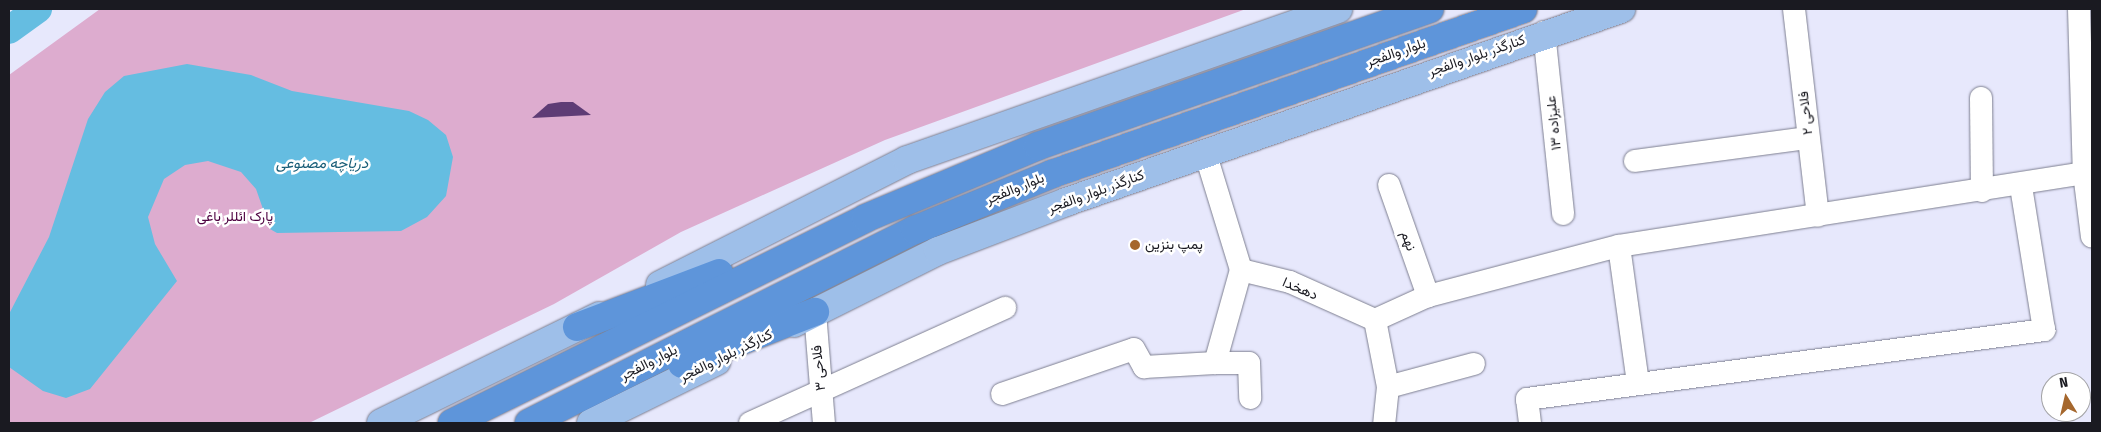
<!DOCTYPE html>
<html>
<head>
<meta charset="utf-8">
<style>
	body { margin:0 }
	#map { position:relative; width:2101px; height:432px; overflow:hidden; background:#e7e8fc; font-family:"Fira Sans Condensed",Vazirmatn,sans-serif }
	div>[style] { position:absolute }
	.green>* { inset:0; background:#ddaccf }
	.water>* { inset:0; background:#65bde1 }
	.river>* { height:28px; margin:-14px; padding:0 14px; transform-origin:14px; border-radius:14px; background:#65bde1 }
	.building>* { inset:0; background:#5e3c75 }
	.roads { filter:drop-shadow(0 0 1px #7d7f90) drop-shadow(0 0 1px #7d7f90) }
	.minor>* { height:22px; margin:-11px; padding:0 11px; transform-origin:11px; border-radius:11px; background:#fff }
	.major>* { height:28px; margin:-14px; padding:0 14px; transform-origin:14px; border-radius:14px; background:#9ebfe9 }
	.highway>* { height:28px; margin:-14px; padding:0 14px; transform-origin:14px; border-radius:14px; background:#5e95da }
	.dots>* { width:14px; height:14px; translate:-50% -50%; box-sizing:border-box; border:2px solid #fff; border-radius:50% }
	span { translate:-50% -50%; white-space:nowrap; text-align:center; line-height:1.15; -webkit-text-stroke:5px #fff; paint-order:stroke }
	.street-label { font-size:14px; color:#1a1a21 }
	.park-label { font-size:14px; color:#4d0040 }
	.poi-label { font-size:14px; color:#1a1a21 }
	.left { translate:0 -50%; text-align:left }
	.water-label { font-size:15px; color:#195e78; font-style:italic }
	.frame { position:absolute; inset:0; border:10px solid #1a1a21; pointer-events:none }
	.north { position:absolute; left:2041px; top:372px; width:50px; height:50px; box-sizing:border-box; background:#fff; border:1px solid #a3a3a6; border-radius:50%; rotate:351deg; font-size:14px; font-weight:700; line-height:20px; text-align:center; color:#1a1a21 }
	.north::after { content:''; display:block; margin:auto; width:18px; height:22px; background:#a5672d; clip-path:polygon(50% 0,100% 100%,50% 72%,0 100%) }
</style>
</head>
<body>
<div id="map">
	<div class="green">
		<div style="clip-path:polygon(100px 9px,1246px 9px,885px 140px,681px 232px,554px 304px,309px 423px,9px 423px,9px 75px)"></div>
	</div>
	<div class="water">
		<div style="clip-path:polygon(187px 64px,251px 75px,292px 91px,409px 111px,428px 120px,446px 135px,453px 157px,446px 196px,427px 217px,401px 231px,277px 233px,270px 229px,256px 189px,241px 172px,208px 161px,185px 165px,164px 179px,148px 217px,155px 244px,177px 281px,90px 389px,66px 398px,43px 391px,9px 367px,9px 314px,49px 237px,88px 119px,105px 92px,124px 76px)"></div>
	</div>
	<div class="river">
		<div style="left:9px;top:30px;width:36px;rotate:-36deg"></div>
	</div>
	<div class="building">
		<div style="clip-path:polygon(561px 102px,573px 102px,591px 115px,532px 118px,548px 104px)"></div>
	</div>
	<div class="roads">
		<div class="minor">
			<div style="left:1794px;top:9px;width:208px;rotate:83.4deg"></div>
			<div style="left:2079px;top:9px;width:164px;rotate:88.3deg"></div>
			<div style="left:2084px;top:173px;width:64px;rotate:82.9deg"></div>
			<div style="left:1544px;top:32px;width:183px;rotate:84deg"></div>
			<div style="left:1981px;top:98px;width:93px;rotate:89.4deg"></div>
			<div style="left:1205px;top:152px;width:123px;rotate:73deg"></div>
			<div style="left:1241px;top:270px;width:50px;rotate:13.8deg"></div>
			<div style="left:1290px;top:282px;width:93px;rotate:24.1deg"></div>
			<div style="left:1375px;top:320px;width:68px;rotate:79deg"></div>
			<div style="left:1388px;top:387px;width:36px;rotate:96deg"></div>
			<div style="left:1635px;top:161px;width:175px;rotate:-7.6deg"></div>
			<div style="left:1389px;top:185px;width:118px;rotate:70.6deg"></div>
			<div style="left:815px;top:312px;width:111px;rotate:85.4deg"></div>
			<div style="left:1375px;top:320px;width:58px;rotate:-24.4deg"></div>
			<div style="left:1428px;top:296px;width:197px;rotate:-14.7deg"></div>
			<div style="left:1215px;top:363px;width:34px"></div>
			<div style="left:1249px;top:363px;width:35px;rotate:88deg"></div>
			<div style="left:1638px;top:383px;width:138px;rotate:-97.9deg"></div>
			<div style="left:1619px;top:246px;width:479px;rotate:-8.9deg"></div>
			<div style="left:1388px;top:387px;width:89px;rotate:-15deg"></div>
			<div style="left:1002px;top:394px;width:139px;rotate:-18.8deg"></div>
			<div style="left:1134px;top:349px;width:21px;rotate:61deg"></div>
			<div style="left:1144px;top:367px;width:71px;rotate:-3.2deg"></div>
			<div style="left:1215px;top:363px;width:97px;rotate:-74.4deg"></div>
			<div style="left:750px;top:423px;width:280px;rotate:-24.3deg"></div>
			<div style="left:1530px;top:423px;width:24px;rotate:-97deg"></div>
			<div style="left:1527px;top:399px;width:522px;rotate:-7.6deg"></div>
			<div style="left:2044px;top:330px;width:146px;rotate:-99.1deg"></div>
		</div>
		<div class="major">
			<div style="left:660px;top:285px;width:277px;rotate:-26.8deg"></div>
			<div style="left:907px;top:160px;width:457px;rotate:-19.3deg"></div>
			<div style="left:794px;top:323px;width:161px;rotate:-26.6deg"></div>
			<div style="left:938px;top:251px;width:137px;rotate:-20.9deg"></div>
			<div style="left:1066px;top:202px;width:588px;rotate:-19.18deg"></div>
			<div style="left:381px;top:423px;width:243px;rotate:-26.1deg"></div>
			<div style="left:591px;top:423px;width:140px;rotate:-26.2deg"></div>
		</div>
		<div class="highway">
			<div style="left:577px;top:327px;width:152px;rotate:-20.8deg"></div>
			<div style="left:682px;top:364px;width:143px;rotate:-21.4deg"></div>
			<div style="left:452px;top:423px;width:462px;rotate:-26.3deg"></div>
			<div style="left:866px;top:218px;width:186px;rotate:-22.7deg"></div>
			<div style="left:1038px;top:146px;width:415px;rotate:-19.3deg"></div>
			<div style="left:529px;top:423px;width:432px;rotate:-26.6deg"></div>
			<div style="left:915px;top:230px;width:148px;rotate:-22.2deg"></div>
			<div style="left:1052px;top:174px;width:499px;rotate:-19.3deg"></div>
		</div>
	</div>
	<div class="dots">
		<div style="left:1135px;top:245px;background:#a5672d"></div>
	</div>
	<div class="street-label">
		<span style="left:1396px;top:53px;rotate:-19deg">بلوار والفجر</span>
		<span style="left:1477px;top:56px;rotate:-19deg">کنارگذر بلوار والفجر</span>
		<span style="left:1806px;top:113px;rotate:-96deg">فلاحی ۲</span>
		<span style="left:1554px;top:123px;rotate:-96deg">۱۳ علیزاده</span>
		<span style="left:1015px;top:189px;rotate:-22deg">بلوار والفجر</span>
		<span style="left:1096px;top:192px;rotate:-20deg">کنارگذر بلوار والفجر</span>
		<span style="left:1408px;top:241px;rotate:71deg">نهم</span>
		<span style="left:1300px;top:289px;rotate:23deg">دهخدا</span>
		<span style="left:726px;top:356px;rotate:-26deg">کنارگذر بلوار والفجر</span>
		<span style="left:649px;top:363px;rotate:-27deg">بلوار والفجر</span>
		<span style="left:819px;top:368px;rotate:-95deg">فلاحی ۳</span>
	</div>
	<div class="park-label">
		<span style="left:235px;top:217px">پارک ائللر باغی</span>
	</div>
	<div class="poi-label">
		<span class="left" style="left:1145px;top:245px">پمپ بنزین</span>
	</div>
	<div class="water-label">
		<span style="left:322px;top:164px">دریاچه مصنوعی</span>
	</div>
	<div class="frame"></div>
	<div class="north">N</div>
</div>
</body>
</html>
